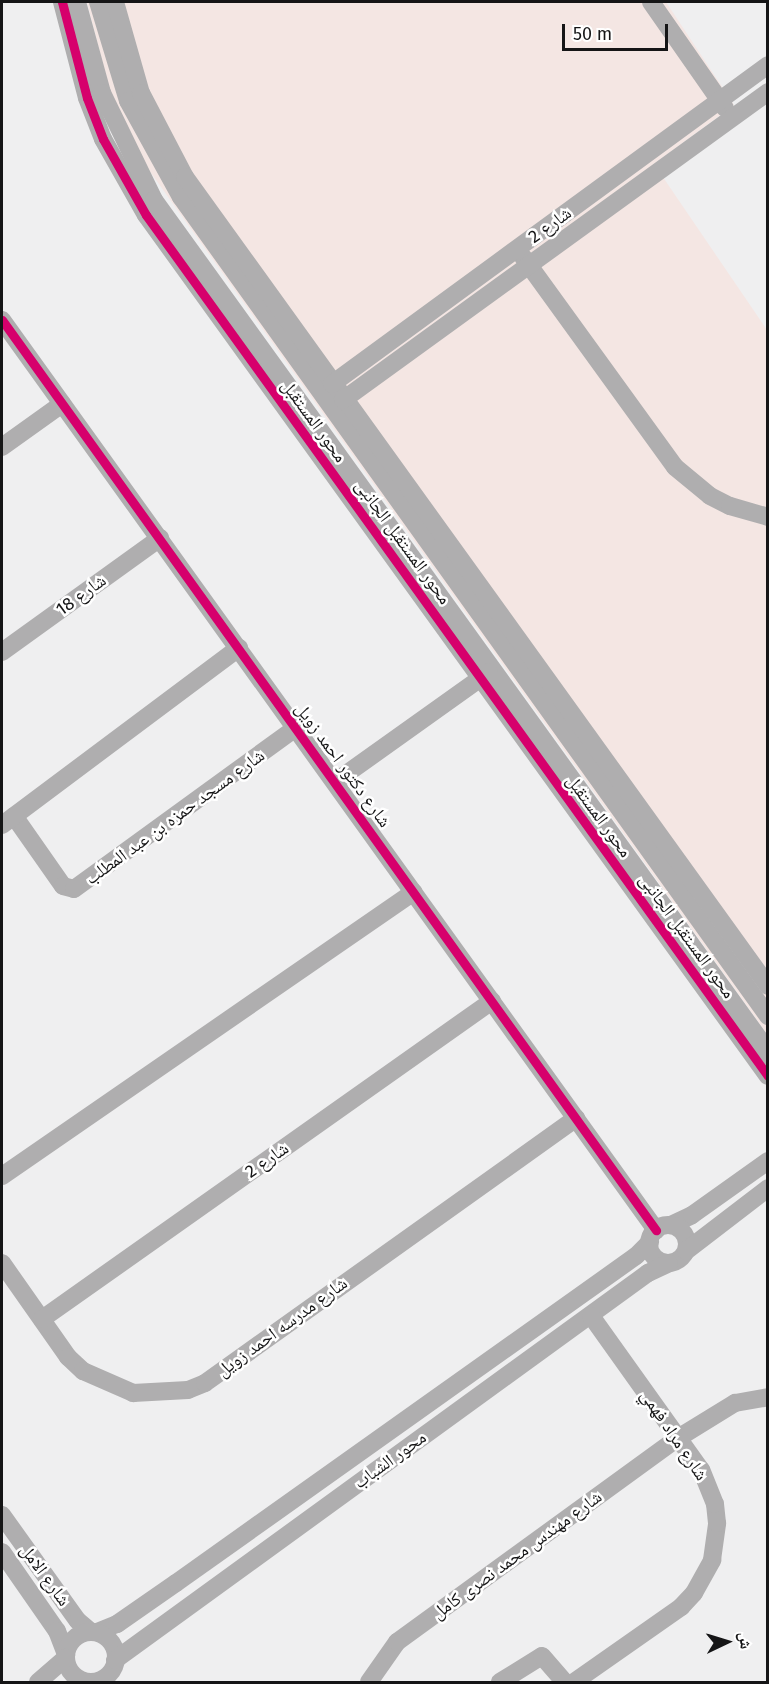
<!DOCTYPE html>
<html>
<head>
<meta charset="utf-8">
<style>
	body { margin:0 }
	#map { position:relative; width:769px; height:1684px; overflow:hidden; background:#efeff0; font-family:"Fira Sans","Noto Naskh Arabic",sans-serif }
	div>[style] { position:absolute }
	.commercial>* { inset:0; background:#f4e6e3 }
	.minor>* { height:18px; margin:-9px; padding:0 9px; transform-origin:9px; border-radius:9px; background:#afaeaf }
	.minor>.ring { margin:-9px; padding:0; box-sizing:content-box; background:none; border:18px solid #afaeaf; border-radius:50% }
	.cycleway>* { height:9px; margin:-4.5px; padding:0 4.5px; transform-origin:4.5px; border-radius:4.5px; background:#d6006c }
	span { translate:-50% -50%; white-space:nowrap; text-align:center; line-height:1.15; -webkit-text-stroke:5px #fff; paint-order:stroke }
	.street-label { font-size:18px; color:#151516 }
	.frame { position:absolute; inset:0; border:3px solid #151516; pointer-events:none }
	.north { position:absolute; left:697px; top:1612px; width:60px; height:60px; -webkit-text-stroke:4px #fff; paint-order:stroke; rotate:86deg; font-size:16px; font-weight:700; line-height:24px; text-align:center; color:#151516 }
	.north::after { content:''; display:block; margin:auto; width:21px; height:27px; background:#151516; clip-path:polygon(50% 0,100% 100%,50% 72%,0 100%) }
	.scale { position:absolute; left:562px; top:24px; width:106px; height:27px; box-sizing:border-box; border:3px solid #151516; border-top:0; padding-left:8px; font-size:18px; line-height:21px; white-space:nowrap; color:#151516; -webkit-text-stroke:4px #fff; paint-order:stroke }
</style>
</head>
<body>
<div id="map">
	<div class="commercial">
		<div style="clip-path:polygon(87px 2px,666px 2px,734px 105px,654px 164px,767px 330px,767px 1034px,141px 159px,113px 104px)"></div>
	</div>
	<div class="minor">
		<div style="left:62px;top:2px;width:99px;rotate:75.4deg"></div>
		<div style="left:87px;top:98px;width:44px;rotate:68.7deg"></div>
		<div style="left:103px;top:139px;width:87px;rotate:60.5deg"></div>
		<div style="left:146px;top:215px;width:1062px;rotate:54.16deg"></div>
		<div style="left:77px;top:2px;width:94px;rotate:74.6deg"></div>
		<div style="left:102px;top:93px;width:119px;rotate:64.1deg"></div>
		<div style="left:154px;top:200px;width:1049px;rotate:54.19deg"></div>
		<div style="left:98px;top:2px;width:103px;rotate:73.1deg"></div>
		<div style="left:128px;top:101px;width:110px;rotate:61.1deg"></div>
		<div style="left:181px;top:197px;width:1008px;rotate:54.37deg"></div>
		<div style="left:115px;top:2px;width:95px;rotate:74.1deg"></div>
		<div style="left:141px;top:93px;width:95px;rotate:62.4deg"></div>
		<div style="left:185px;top:177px;width:997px;rotate:54.22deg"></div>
		<div style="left:651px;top:2px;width:129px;rotate:55.1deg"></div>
		<div style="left:523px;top:257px;width:259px;rotate:54.1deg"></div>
		<div style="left:675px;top:467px;width:45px;rotate:39.6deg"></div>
		<div style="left:710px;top:496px;width:22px;rotate:27deg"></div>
		<div style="left:730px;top:506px;width:40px;rotate:16deg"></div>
		<div style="left:2px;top:320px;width:1121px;rotate:54.3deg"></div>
		<div style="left:332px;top:384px;width:540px;rotate:-36.19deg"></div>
		<div style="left:343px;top:400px;width:525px;rotate:-35.93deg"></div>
		<div style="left:2px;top:447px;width:74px;rotate:-35.6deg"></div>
		<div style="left:2px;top:652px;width:195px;rotate:-35.8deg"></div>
		<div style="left:335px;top:782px;width:189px;rotate:-35.5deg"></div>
		<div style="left:14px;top:816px;width:85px;rotate:55deg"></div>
		<div style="left:63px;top:886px;width:11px;rotate:15deg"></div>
		<div style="left:74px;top:889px;width:274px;rotate:-36deg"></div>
		<div style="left:2px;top:825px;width:296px;rotate:-36.8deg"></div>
		<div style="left:2px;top:1176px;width:500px;rotate:-34.6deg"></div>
		<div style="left:671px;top:1225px;width:23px;rotate:-25deg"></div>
		<div style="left:692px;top:1215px;width:93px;rotate:-35.4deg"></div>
		<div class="ring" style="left:649px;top:1225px;width:20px;height:20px"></div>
		<div style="left:686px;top:1251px;width:103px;rotate:-37.5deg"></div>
		<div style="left:2px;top:1263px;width:115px;rotate:54.9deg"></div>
		<div style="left:68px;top:1357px;width:21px;rotate:43deg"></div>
		<div style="left:83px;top:1371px;width:55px;rotate:23.7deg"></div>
		<div style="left:133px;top:1393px;width:55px;rotate:-3.1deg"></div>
		<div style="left:188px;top:1390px;width:18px;rotate:-22deg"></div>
		<div style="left:205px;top:1383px;width:456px;rotate:-35.5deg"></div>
		<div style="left:42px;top:1319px;width:551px;rotate:-35.25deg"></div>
		<div style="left:2px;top:1515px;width:130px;rotate:54.4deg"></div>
		<div style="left:78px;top:1621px;width:17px;rotate:40deg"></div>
		<div style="left:2px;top:1552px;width:96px;rotate:55.2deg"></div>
		<div style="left:57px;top:1631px;width:26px;rotate:69deg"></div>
		<div style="left:97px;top:1632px;width:22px;rotate:-22deg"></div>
		<div style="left:117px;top:1624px;width:72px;rotate:-34.8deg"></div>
		<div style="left:176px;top:1583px;width:564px;rotate:-35.41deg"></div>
		<div style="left:636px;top:1256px;width:20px;rotate:-45deg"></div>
		<div class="ring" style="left:66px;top:1632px;width:32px;height:32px"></div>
		<div style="left:115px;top:1660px;width:659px;rotate:-35.98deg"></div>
		<div style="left:648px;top:1273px;width:23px;rotate:-25deg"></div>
		<div style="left:38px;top:1682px;width:37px;rotate:-41deg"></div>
		<div style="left:369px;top:1682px;width:49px;rotate:-55deg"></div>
		<div style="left:397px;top:1642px;width:347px;rotate:-36deg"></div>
		<div style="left:678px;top:1438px;width:67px;rotate:-31.6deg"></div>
		<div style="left:735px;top:1403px;width:34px;rotate:-10deg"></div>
		<div style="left:500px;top:1682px;width:49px;rotate:-31.8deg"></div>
		<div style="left:542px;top:1656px;width:35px;rotate:49deg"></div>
		<div style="left:574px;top:1682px;width:131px;rotate:-35deg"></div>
		<div style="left:681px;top:1607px;width:19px;rotate:-47deg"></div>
		<div style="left:694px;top:1593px;width:38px;rotate:-61deg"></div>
		<div style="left:712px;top:1560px;width:37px;rotate:-82deg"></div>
		<div style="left:717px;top:1523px;width:19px;rotate:-96deg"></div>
		<div style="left:715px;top:1504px;width:37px;rotate:-112deg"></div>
		<div style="left:701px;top:1470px;width:189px;rotate:-125.5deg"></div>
	</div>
	<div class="cycleway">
		<div style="left:62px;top:2px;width:99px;rotate:75.4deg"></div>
		<div style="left:87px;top:98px;width:44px;rotate:68.7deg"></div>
		<div style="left:103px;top:139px;width:87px;rotate:60.5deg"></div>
		<div style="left:146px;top:215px;width:1062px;rotate:54.16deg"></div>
		<div style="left:2px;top:320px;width:1121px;rotate:54.3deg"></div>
	</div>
	<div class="street-label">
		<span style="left:550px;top:225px;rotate:-36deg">شارع 2</span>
		<span style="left:314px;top:421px;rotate:54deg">محور المستقبل</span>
		<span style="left:403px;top:542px;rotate:54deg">محور المستقبل الجانبى</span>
		<span style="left:81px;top:595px;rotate:-36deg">شارع 18</span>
		<span style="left:343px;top:765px;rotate:54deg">شارع دكتور احمد زويل</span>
		<span style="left:599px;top:816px;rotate:54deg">محور المستقبل</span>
		<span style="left:175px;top:817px;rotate:-36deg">شارع مسجد حمزه بن عبد المطلب</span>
		<span style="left:687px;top:936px;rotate:54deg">محور المستقبل الجانبى</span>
		<span style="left:267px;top:1160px;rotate:-35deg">شارع 2</span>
		<span style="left:282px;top:1327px;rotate:-36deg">شارع مدرسه احمد زويل</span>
		<span style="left:674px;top:1435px;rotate:56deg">شارع مراد فهمي</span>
		<span style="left:390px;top:1460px;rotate:-36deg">محور الشباب</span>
		<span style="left:517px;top:1555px;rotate:-36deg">شارع مهندس محمد نصرى كامل</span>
		<span style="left:45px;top:1575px;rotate:54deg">شارع الامل</span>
	</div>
	<div class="frame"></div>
	<div class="north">ش</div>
	<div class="scale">50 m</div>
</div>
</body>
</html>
